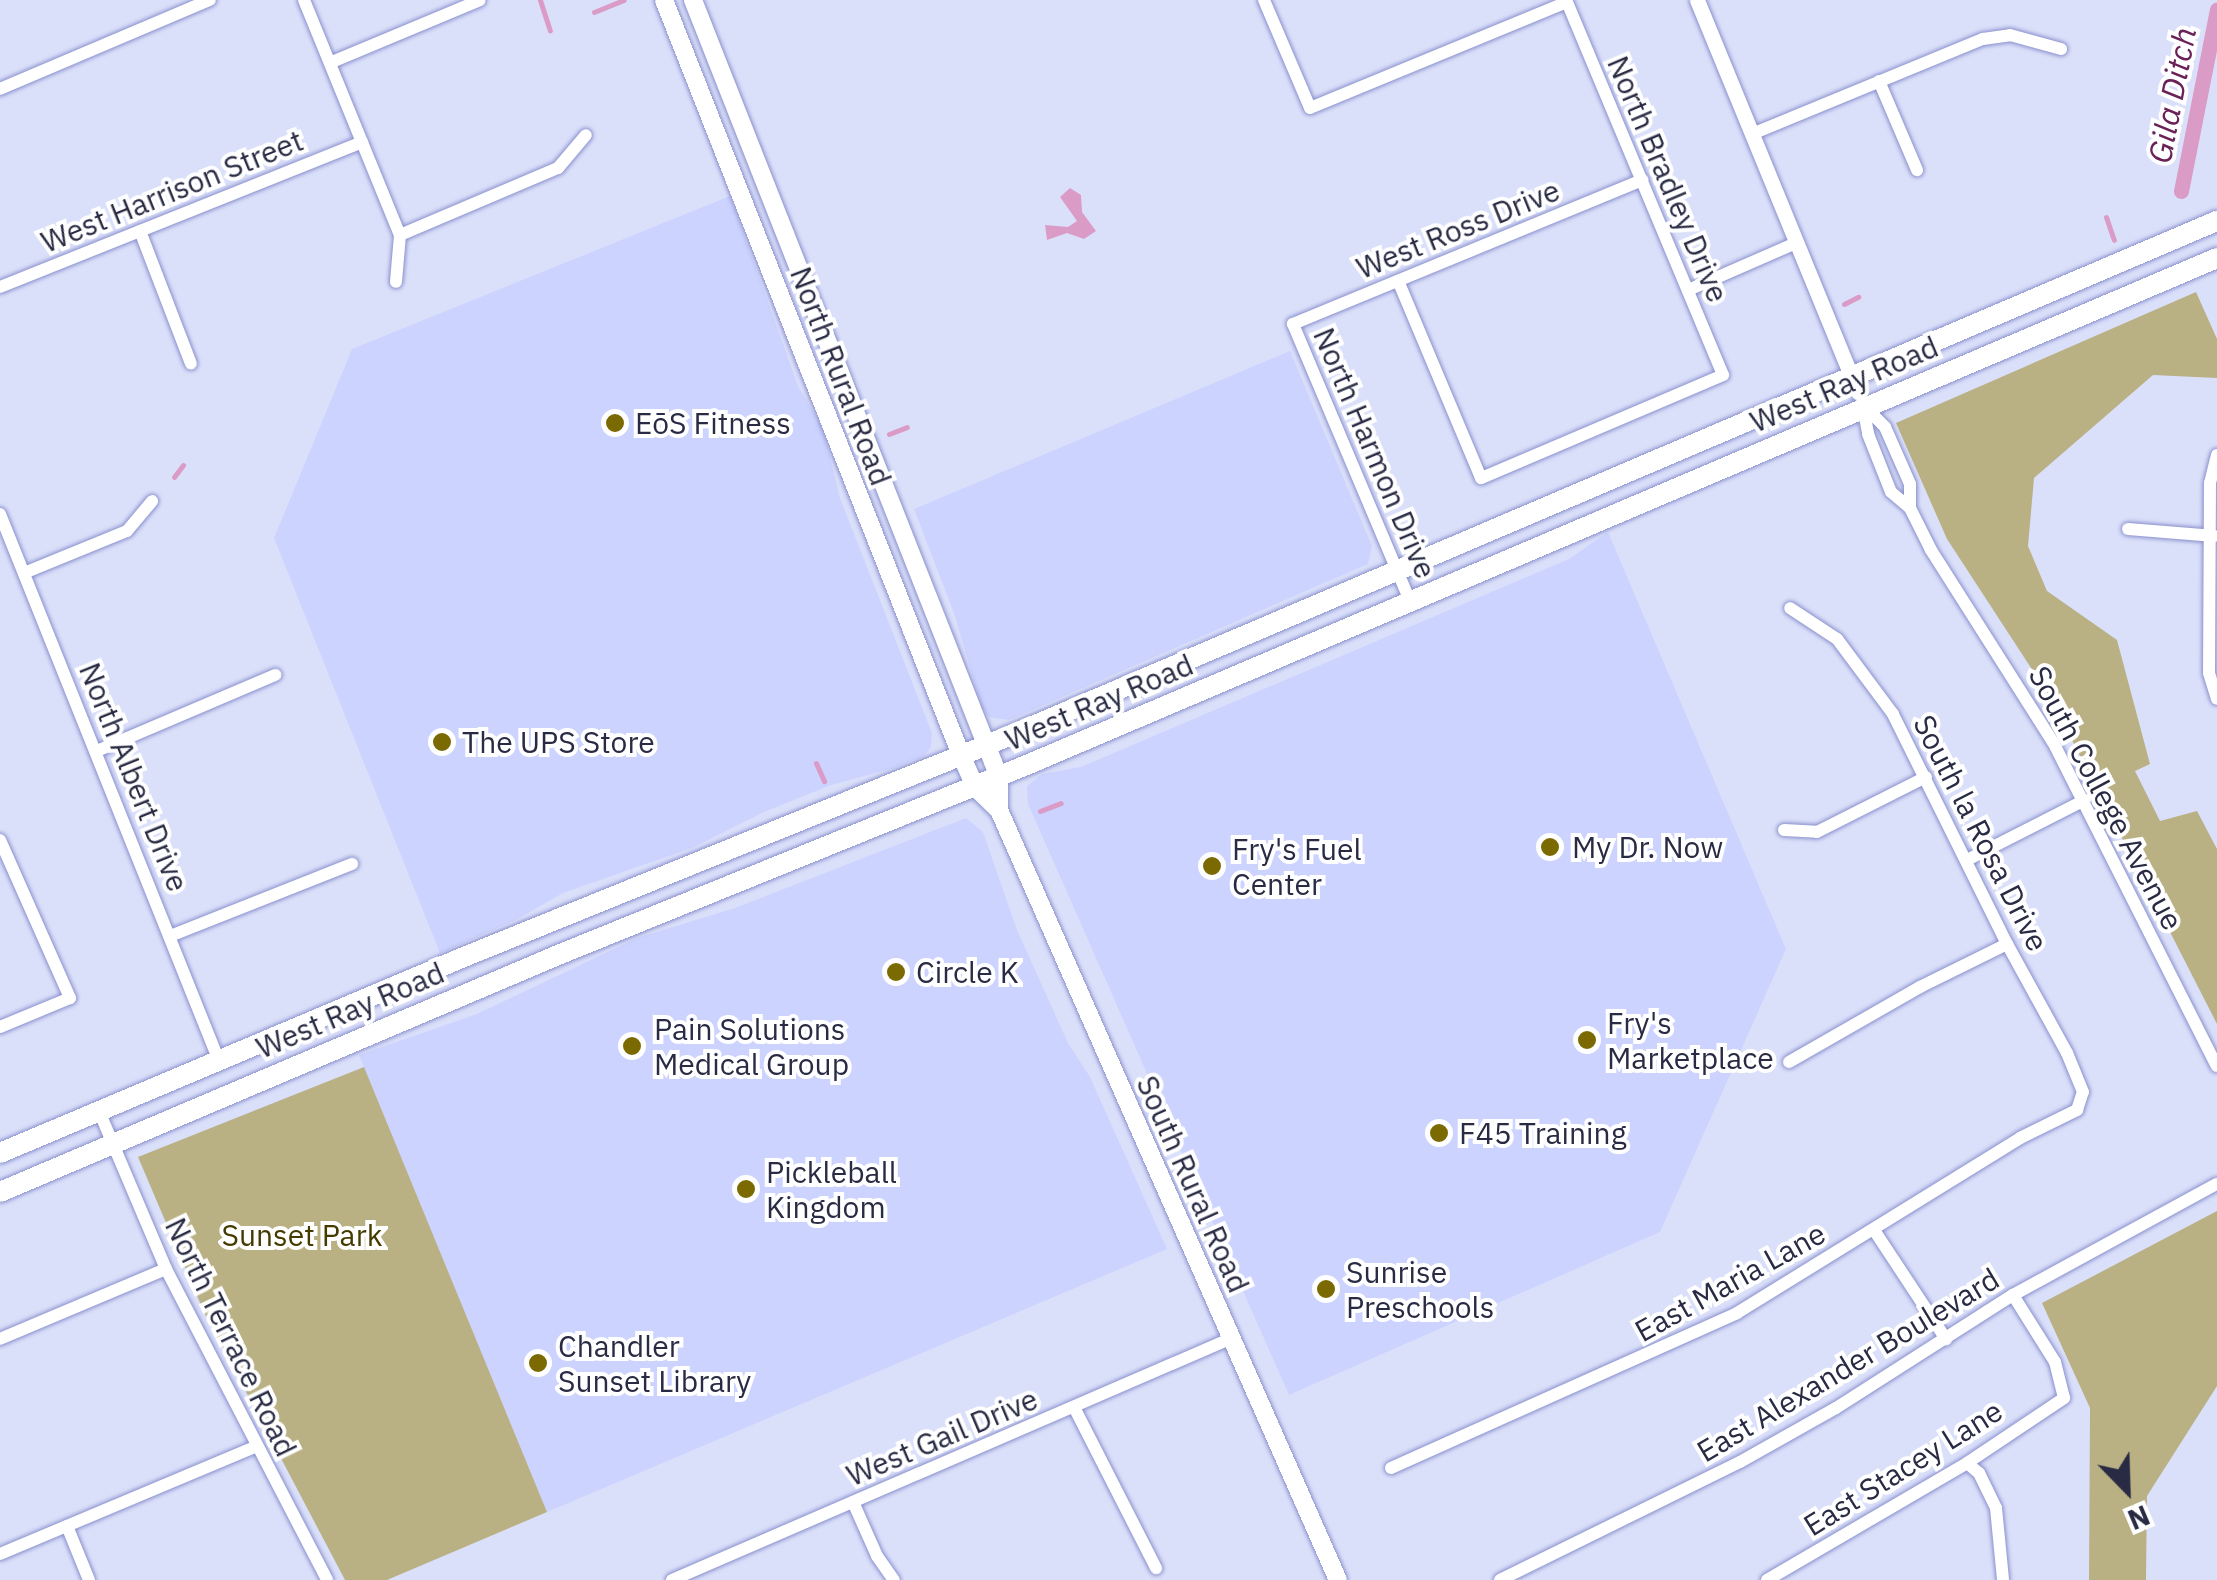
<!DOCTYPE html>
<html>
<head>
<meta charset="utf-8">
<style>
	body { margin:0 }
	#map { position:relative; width:2217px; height:1580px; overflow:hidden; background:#dbe0fa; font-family:"IBM Plex Sans",sans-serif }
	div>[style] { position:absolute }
	.built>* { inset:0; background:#ccd3fe }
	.green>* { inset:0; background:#b9b084 }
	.water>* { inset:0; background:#da9bc7 }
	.stream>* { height:5px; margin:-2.5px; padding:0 2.5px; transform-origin:2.5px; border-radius:2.5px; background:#da9bc7 }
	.canal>* { height:15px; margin:-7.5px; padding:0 7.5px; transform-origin:7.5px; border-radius:7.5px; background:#da9bc7 }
	.roads { filter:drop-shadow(0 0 2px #8990cd) drop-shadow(0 0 2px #8990cd) }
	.minor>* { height:12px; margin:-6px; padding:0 6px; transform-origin:6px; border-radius:6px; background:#fff }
	.tertiary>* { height:15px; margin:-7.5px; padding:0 7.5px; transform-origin:7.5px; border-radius:7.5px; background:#fff }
	.secondary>* { height:18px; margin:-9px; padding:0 9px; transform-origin:9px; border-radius:9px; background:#fff }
	.primary>* { height:20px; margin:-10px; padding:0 10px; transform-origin:10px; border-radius:10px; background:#fff }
	.dots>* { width:28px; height:28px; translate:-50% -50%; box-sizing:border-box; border:5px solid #fff; border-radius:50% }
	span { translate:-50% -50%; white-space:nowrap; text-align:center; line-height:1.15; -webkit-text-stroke:8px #fff; paint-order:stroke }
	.street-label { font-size:30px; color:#282b43 }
	.poi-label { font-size:30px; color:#282b43 }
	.left { translate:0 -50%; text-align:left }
	.park-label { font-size:30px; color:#453a00 }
	.water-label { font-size:32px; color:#692158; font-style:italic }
	.north { position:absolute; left:2077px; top:1440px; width:100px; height:100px; -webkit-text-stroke:8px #fff; paint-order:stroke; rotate:157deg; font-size:28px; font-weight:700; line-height:40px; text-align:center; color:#282b43 }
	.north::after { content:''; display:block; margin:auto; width:35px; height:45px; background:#282b43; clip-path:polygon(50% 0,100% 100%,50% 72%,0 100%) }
</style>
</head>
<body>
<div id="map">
	<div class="built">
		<div style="clip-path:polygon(730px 196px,798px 386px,823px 428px,840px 498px,932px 733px,931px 747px,924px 756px,894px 768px,831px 785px,764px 812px,692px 848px,563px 893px,516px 920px,440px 953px,274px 538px,352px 349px)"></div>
		<div style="clip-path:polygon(1290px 351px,1372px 546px,1368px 564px,1009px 720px,989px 717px,982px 708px,954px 613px,914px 509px)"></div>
		<div style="clip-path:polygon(1608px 532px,1786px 949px,1660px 1232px,1289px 1395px,1028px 804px,1027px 786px,1042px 774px,1081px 767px,1569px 559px)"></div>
		<div style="clip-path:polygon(966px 818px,983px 832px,1017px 930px,1068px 1043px,1090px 1077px,1167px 1249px,547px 1512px,359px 1055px,477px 1014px,637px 938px,735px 908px)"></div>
	</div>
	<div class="green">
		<div style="clip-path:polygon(2196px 292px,2217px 339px,2217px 378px,2153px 375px,2034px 478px,2028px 546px,2047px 591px,2117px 640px,2150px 764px,2135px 771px,2160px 821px,2197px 811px,2217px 849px,2217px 1024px,2050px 697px,1947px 539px,1896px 423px)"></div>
		<div style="clip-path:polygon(364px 1067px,547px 1512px,387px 1580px,345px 1580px,204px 1312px,138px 1157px)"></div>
		<div style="clip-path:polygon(2217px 1211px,2217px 1386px,2147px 1496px,2146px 1580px,2089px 1580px,2090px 1408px,2042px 1303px)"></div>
	</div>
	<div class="water">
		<div style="clip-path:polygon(1070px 188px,1081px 195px,1082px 212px,1096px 231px,1084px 239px,1067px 233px,1047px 240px,1045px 225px,1068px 227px,1077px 221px,1060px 197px)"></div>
	</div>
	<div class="stream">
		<div style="left:540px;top:0;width:32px;rotate:72deg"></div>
		<div style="left:594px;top:12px;width:32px;rotate:-22deg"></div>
		<div style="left:2106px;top:217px;width:24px;rotate:71deg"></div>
		<div style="left:1844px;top:304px;width:16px;rotate:-27deg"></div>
		<div style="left:889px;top:434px;width:19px;rotate:-21deg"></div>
		<div style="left:174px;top:477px;width:15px;rotate:-53deg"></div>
		<div style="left:816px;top:763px;width:20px;rotate:66deg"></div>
		<div style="left:1040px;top:811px;width:22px;rotate:-21deg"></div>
	</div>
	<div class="canal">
		<div style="left:2181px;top:191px;width:185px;rotate:-78.8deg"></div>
	</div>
	<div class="roads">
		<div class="minor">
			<div style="left:304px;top:0;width:254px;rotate:67.8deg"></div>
			<div style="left:400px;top:235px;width:47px;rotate:94.9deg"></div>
			<div style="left:1264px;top:0;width:117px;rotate:66.9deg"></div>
			<div style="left:1310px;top:108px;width:278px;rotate:-22.4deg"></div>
			<div style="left:1567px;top:2px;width:404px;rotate:67.3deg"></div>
			<div style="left:1723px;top:375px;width:263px;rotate:156.9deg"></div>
			<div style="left:1481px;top:478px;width:214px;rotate:-112.8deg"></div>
			<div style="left:332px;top:62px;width:160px;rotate:-22.7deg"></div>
			<div style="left:1879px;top:81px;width:97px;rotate:66.9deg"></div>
			<div style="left:0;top:89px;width:228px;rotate:-23deg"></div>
			<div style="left:1752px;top:134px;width:250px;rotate:-22.4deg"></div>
			<div style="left:1983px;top:39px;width:27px;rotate:-8deg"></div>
			<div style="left:2010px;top:35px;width:53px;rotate:15.4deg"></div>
			<div style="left:140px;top:231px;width:142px;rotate:69deg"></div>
			<div style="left:400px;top:235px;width:172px;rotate:-23deg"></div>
			<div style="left:558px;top:168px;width:43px;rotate:-49.7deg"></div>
			<div style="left:0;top:287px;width:390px;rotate:-21.8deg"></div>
			<div style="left:1688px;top:290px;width:118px;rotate:-23.5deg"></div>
			<div style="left:1862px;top:402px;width:33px;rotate:79deg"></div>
			<div style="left:1868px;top:434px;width:62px;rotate:68.4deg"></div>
			<div style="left:1891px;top:492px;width:25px;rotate:40deg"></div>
			<div style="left:1910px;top:508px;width:47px;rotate:63.4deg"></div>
			<div style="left:1931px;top:550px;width:227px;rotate:57.6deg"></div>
			<div style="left:2053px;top:742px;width:363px;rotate:63.2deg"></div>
			<div style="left:1866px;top:408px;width:27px;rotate:45deg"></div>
			<div style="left:1885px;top:427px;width:62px;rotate:66.3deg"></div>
			<div style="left:1910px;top:484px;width:24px;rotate:90deg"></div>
			<div style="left:2217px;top:455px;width:29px;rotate:104deg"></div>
			<div style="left:2210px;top:483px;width:190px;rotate:90.3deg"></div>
			<div style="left:2209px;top:673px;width:27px;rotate:73deg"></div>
			<div style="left:0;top:514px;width:589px;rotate:68.18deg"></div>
			<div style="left:2128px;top:529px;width:87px;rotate:4.6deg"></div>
			<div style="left:24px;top:573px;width:111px;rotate:-22.2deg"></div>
			<div style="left:127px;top:531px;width:39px;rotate:-50deg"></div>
			<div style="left:1410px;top:601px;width:301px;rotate:-112.9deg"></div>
			<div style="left:1293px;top:324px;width:378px;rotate:-22.4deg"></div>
			<div style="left:97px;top:751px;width:194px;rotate:-23.1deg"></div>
			<div style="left:1784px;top:830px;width:33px;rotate:3deg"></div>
			<div style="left:1817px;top:832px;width:122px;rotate:-26.8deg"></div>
			<div style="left:0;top:840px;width:173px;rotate:66.1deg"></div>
			<div style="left:70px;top:998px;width:76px;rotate:157.5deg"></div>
			<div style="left:1969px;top:859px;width:130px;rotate:-27deg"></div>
			<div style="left:170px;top:936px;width:196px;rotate:-21.6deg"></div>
			<div style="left:1789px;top:1062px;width:151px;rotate:-29.8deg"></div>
			<div style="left:1920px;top:987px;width:97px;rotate:-26.3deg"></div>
			<div style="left:99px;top:1111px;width:172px;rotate:67deg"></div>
			<div style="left:166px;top:1269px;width:350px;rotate:62.6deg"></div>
			<div style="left:1874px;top:1230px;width:131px;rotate:56.6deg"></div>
			<div style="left:0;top:1339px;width:180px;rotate:-22.9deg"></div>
			<div style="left:1074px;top:1407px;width:181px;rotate:63deg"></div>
			<div style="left:1967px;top:1463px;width:16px;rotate:40deg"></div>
			<div style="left:1979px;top:1473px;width:39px;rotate:64deg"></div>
			<div style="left:1996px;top:1508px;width:72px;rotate:84.4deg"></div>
			<div style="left:1391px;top:1468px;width:379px;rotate:-24.1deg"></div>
			<div style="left:1737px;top:1313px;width:333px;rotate:-31.7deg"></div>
			<div style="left:2020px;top:1138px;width:64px;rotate:-26.2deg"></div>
			<div style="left:2077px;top:1110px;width:19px;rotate:-72deg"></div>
			<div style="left:2083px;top:1092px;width:42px;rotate:-112.3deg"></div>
			<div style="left:2067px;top:1053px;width:124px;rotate:-118.8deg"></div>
			<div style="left:2007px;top:944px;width:257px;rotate:-116.4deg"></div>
			<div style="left:1893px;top:714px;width:94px;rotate:-126.7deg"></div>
			<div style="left:1837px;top:639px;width:56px;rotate:-146.6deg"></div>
			<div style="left:853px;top:1502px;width:59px;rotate:66deg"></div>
			<div style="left:877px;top:1556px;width:29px;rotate:55deg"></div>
			<div style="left:67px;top:1526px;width:58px;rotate:67.8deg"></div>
			<div style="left:0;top:1554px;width:277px;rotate:-22.8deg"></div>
			<div style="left:672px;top:1580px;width:610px;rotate:-23.37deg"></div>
			<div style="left:1500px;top:1580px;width:267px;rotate:-26.2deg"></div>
			<div style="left:1740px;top:1462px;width:110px;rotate:-29.4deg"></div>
			<div style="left:1836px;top:1408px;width:210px;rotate:-32.6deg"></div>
			<div style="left:2013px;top:1295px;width:232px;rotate:-28.6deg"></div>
			<div style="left:1767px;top:1580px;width:232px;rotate:-30.3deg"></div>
			<div style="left:1967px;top:1463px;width:117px;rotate:-33.8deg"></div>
			<div style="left:2064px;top:1398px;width:37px;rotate:-104deg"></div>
			<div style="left:2055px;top:1362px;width:79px;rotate:-122.1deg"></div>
		</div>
		<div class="tertiary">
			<div style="left:1697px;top:0;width:424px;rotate:67.7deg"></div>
		</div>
		<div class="secondary">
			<div style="left:664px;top:0;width:811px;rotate:68.53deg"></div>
			<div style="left:961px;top:755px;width:35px;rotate:66deg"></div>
			<div style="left:975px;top:787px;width:33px;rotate:44deg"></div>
			<div style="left:693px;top:0;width:819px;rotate:68.51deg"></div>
			<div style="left:993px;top:762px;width:16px;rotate:68deg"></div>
			<div style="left:999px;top:777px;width:33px;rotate:90deg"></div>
			<div style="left:999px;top:810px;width:841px;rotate:66.24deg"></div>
		</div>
		<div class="primary">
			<div style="left:0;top:1153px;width:498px;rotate:-22.9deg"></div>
			<div style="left:459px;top:959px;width:599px;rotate:-22.07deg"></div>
			<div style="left:1014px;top:734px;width:1308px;rotate:-23.1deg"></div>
			<div style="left:0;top:1192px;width:606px;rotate:-23.01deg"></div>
			<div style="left:558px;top:955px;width:508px;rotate:-22.07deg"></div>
			<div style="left:1029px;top:764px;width:1291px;rotate:-23.07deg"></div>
		</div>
	</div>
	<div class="dots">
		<div style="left:615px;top:423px;background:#7b6a01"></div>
		<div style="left:442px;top:742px;background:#7b6a01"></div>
		<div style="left:1550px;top:847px;background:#7b6a01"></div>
		<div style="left:1212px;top:866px;background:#7b6a01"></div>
		<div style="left:896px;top:972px;background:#7b6a01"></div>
		<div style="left:1587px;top:1040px;background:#7b6a01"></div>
		<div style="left:632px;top:1046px;background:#7b6a01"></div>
		<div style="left:1439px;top:1133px;background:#7b6a01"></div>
		<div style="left:746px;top:1189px;background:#7b6a01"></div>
		<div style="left:1326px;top:1289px;background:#7b6a01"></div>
		<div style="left:538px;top:1363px;background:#7b6a01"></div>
	</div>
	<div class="street-label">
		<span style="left:1668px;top:179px;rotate:67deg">North Bradley Drive</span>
		<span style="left:172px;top:191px;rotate:-22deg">West Harrison Street</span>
		<span style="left:1458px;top:229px;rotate:-22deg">West Ross Drive</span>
		<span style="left:841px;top:376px;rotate:69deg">North Rural Road</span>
		<span style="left:1844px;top:384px;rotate:-23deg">West Ray Road</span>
		<span style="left:1375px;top:453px;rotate:67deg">North Harmon Drive</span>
		<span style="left:1099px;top:702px;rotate:-23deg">West Ray Road</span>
		<span style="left:134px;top:777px;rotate:68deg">North Albert Drive</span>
		<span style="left:2106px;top:798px;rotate:62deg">South College Avenue</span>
		<span style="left:1981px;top:833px;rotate:63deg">South la Rosa Drive</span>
		<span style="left:350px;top:1010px;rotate:-23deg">West Ray Road</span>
		<span style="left:1193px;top:1184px;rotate:66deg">South Rural Road</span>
		<span style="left:1730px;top:1282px;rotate:-29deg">East Maria Lane</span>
		<span style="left:231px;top:1337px;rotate:64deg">North Terrace Road</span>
		<span style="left:1848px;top:1365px;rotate:-31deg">East Alexander Boulevard</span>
		<span style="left:942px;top:1437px;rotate:-23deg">West Gail Drive</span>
		<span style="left:1903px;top:1468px;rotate:-32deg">East Stacey Lane</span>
	</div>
	<div class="poi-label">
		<span class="left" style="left:635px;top:423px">EōS Fitness</span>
		<span class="left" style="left:462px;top:742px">The UPS Store</span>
		<span class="left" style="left:1572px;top:847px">My Dr. Now</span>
		<span class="left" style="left:1232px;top:866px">Fry's Fuel<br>Center</span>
		<span class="left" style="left:916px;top:972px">Circle K</span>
		<span class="left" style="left:1607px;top:1040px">Fry's<br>Marketplace</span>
		<span class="left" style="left:654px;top:1046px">Pain Solutions<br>Medical Group</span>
		<span class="left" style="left:1459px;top:1133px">F45 Training</span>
		<span class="left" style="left:766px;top:1189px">Pickleball<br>Kingdom</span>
		<span class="left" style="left:1346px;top:1289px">Sunrise<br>Preschools</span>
		<span class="left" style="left:558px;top:1363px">Chandler<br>Sunset Library</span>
	</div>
	<div class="park-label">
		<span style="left:302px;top:1235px">Sunset Park</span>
	</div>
	<div class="water-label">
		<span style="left:2172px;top:95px;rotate:-79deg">Gila Ditch</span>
	</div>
	<div class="north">N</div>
</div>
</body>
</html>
